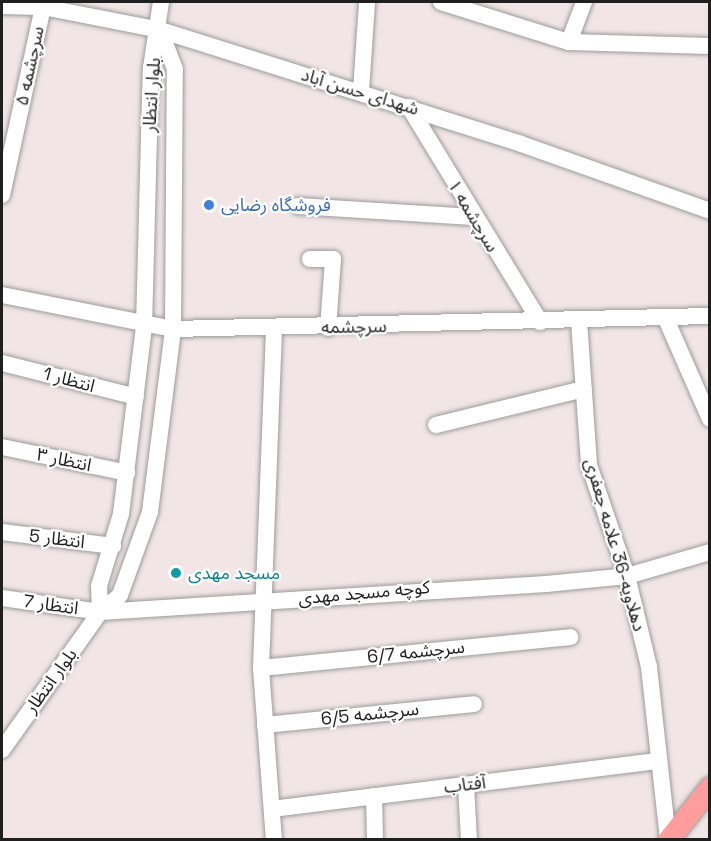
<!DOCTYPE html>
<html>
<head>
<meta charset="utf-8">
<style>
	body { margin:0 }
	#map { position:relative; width:711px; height:841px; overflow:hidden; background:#f1e6e5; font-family:"Space Grotesk","Noto Sans Arabic",sans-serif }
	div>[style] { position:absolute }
	.roads { filter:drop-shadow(0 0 2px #9c9c9c) drop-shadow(0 0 2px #9c9c9c) }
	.minor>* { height:16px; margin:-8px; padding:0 8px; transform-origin:8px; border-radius:8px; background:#fff }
	.major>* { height:21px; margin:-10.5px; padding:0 10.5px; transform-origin:10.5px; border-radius:10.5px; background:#ff9d9c }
	.dots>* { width:16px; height:16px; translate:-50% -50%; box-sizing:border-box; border:3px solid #fff; border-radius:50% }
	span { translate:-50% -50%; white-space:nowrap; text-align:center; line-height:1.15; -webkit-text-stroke:4.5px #fff; paint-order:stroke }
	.street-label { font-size:18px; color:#1f1f1f }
	.shop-label { font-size:18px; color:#366cbe }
	.left { translate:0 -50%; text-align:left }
	.culture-label { font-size:18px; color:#0d838f }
	.frame { position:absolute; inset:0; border:3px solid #1f1f1f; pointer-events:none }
</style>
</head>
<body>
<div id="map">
	<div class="roads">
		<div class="minor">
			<div style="left:441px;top:2px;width:134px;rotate:17.4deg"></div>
			<div style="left:569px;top:42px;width:141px;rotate:1.6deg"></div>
			<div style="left:2px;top:6px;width:41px;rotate:1.4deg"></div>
			<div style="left:43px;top:7px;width:119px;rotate:11.1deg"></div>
			<div style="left:160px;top:30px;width:379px;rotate:17.5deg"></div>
			<div style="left:521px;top:144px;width:201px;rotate:19.5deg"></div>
			<div style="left:569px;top:42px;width:43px;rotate:-69.4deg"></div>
			<div style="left:361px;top:91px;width:89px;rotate:-86.1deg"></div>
			<div style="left:409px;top:107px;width:252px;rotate:58.6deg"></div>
			<div style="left:2px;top:195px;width:192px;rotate:-77.7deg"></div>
			<div style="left:298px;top:206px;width:175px;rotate:3.6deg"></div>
			<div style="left:310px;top:259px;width:23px"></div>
			<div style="left:333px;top:259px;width:69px;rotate:94.1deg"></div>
			<div style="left:2px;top:295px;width:174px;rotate:11.2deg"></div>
			<div style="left:173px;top:329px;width:537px;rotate:-1.39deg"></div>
			<div style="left:666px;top:319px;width:109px;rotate:66.3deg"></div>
			<div style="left:579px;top:321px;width:144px;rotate:86deg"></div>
			<div style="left:589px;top:465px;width:117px;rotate:71.1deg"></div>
			<div style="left:627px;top:576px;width:94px;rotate:76.4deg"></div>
			<div style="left:649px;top:667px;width:173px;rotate:83.7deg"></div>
			<div style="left:274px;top:329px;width:339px;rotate:92.2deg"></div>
			<div style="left:261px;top:668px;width:172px;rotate:85.7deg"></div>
			<div style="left:2px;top:363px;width:138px;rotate:14.2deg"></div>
			<div style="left:436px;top:425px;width:152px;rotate:-13.7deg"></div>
			<div style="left:2px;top:447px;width:128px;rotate:11.7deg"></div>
			<div style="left:2px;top:532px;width:112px;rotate:7.2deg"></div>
			<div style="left:2px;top:598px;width:99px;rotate:8.1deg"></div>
			<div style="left:100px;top:612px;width:447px;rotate:-3.6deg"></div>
			<div style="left:546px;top:584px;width:81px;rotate:-5.6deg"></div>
			<div style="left:627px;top:576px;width:86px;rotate:-16.1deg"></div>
			<div style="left:100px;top:612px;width:26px;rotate:-92deg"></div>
			<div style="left:99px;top:586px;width:75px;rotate:-73deg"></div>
			<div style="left:121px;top:514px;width:188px;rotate:-83deg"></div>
			<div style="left:144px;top:327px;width:259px;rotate:-88.5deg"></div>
			<div style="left:151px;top:68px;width:67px;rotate:-81.4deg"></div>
			<div style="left:261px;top:668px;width:311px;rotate:-5.7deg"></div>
			<div style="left:265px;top:725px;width:210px;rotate:-5.7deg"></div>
			<div style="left:2px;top:750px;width:169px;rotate:-54.6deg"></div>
			<div style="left:100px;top:612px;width:26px;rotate:-40deg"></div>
			<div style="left:120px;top:595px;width:88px;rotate:-70.1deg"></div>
			<div style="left:150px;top:512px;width:184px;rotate:-82.8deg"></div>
			<div style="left:173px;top:329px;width:260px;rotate:-89.6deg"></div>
			<div style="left:175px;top:69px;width:42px;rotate:-111deg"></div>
			<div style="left:466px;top:785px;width:55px;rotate:86.9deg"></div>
			<div style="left:374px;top:796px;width:44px;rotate:88.7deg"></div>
			<div style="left:272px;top:809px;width:390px;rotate:-7.1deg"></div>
		</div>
		<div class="major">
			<div style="left:668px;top:840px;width:68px;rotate:-51.6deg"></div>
		</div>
	</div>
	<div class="dots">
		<div style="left:209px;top:205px;background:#3f7fe0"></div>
		<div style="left:176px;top:573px;background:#0f9aa8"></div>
	</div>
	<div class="street-label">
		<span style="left:30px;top:66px;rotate:-78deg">سرچشمه ۵</span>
		<span style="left:360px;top:92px;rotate:17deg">شهدای حسن آباد</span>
		<span style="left:152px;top:95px;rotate:-86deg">بلوار انتظار</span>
		<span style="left:473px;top:216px;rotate:59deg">سرچشمه ۱</span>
		<span style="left:354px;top:327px;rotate:-1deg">سرچشمه</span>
		<span style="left:69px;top:380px;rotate:15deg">انتظار 1</span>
		<span style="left:64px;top:460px;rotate:12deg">انتظار ۳</span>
		<span style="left:57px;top:539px;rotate:7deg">انتظار 5</span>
		<span style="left:615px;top:545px;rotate:74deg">دهلاویه-36 علامه جعفری</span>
		<span style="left:364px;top:593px;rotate:-5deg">کوچه مسجد مهدی</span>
		<span style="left:51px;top:605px;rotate:8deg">انتظار 7</span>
		<span style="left:416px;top:652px;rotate:-6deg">سرچشمه 6/7</span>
		<span style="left:51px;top:681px;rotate:-54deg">بلوار انتظار</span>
		<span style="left:370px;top:714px;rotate:-6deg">سرچشمه 6/5</span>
		<span style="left:465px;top:785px;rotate:-7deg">آفتاب</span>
	</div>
	<div class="shop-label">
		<span class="left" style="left:221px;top:205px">فروشگاه رضایی</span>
	</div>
	<div class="culture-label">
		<span class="left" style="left:188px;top:573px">مسجد مهدی</span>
	</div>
	<div class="frame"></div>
</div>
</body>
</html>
